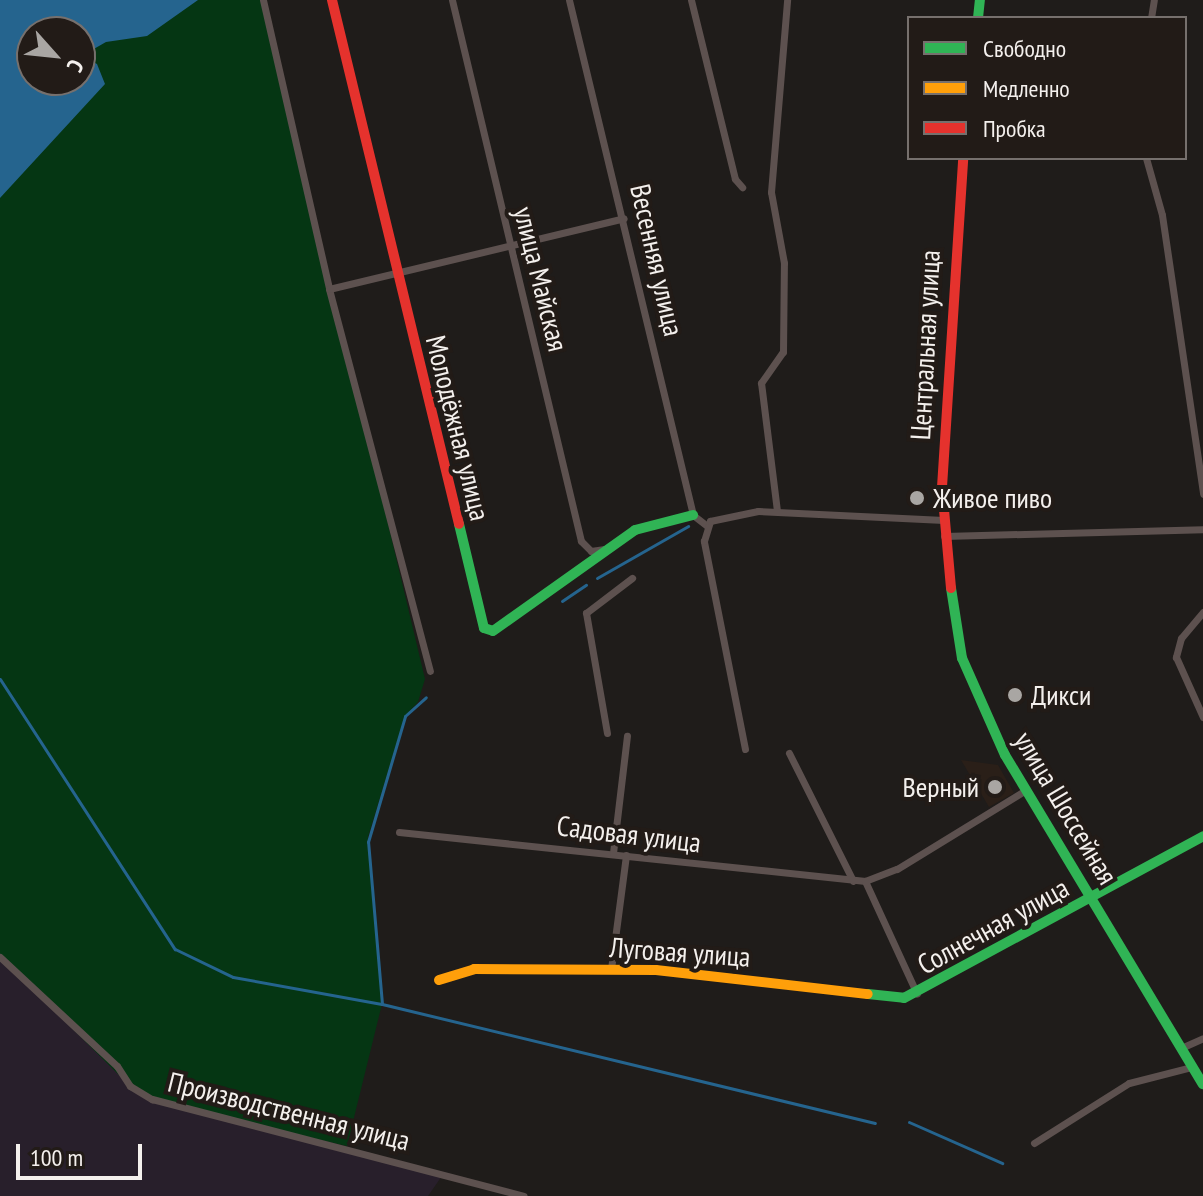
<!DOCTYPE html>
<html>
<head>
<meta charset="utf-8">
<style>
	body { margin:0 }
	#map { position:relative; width:1203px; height:1196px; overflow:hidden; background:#1f1c1a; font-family:"PT Sans Narrow",sans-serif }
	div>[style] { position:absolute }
	.built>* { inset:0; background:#2a1f18 }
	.industrial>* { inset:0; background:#281f2b }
	.green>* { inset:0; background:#053613 }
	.water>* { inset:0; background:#25648e }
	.stream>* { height:3px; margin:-1.5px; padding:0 1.5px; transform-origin:1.5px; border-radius:1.5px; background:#25648e }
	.street>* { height:7px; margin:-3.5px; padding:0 3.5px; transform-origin:3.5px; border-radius:3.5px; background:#5d514f }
	.fast>* { height:10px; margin:-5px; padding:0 5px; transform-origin:5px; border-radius:5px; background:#30b455 }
	.slow>* { height:10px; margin:-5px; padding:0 5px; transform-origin:5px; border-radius:5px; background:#ff9f0a }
	.jam>* { height:10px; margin:-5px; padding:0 5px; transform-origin:5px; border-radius:5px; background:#e5322d }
	.dots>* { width:22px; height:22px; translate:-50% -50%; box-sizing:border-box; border:4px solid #221b17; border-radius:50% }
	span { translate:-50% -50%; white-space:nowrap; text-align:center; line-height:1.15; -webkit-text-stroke:8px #221b17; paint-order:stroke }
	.street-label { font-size:28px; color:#f4f0ed }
	.poi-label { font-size:28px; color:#f4f0ed }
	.left { translate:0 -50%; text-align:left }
	.right { translate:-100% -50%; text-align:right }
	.legend { position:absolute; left:907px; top:16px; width:280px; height:144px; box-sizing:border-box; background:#221b17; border:2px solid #76706d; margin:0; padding:10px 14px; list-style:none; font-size:24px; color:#f4f0ed }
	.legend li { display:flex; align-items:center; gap:16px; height:40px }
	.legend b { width:40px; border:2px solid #76706d }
	.north { position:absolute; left:16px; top:16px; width:80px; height:80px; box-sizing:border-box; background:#221b17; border:2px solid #76706d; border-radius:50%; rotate:117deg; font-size:22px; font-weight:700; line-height:32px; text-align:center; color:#f4f0ed }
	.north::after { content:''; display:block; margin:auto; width:28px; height:36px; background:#a9a6a3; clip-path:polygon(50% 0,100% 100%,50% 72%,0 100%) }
	.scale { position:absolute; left:16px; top:1144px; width:126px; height:36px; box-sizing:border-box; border:4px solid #f4f0ed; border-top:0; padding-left:10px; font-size:24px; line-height:28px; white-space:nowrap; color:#f4f0ed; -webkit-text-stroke:6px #221b17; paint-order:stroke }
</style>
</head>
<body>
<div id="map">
	<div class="built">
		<div style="clip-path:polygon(961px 760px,998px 765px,1014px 793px,989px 807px)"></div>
	</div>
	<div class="industrial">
		<div style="clip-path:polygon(0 957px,152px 1099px,444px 1173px,428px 1196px,0 1196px)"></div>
	</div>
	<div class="green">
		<div style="clip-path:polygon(evenodd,0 0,263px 0,425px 679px,418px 702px,405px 716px,368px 837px,382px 1004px,347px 1146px,168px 1105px,130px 1086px,0 957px,0 0,32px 32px,80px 32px,80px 80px,32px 80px,32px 32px)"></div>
	</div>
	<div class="water">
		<div style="clip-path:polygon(evenodd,0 0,198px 0,147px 36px,106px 42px,92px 50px,89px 60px,97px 64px,105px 84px,0 198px,0 0,32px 32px,80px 32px,80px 80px,32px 80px,32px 32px)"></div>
	</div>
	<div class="stream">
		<div style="left:597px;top:578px;width:105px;rotate:-29.7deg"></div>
		<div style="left:562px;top:601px;width:29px;rotate:-34deg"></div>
		<div style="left:0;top:679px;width:322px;rotate:57.1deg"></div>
		<div style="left:175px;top:949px;width:64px;rotate:25.8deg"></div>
		<div style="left:233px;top:977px;width:151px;rotate:10.3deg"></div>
		<div style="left:382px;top:1004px;width:163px;rotate:-94.9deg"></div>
		<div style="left:368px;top:842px;width:131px;rotate:-73.6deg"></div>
		<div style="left:405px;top:716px;width:28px;rotate:-42deg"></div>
		<div style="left:382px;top:1004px;width:507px;rotate:13.57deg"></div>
		<div style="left:909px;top:1122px;width:102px;rotate:23.8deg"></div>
	</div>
	<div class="street">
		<div style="left:263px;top:0;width:296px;rotate:77.1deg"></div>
		<div style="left:329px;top:289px;width:395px;rotate:75.2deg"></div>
		<div style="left:452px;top:0;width:556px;rotate:76.59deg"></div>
		<div style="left:581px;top:541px;width:14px;rotate:45deg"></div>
		<div style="left:591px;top:551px;width:12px;rotate:-9deg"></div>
		<div style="left:569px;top:0;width:530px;rotate:76.46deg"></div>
		<div style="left:693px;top:515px;width:18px;rotate:38deg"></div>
		<div style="left:691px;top:0;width:184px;rotate:76.2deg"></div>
		<div style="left:735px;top:179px;width:11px;rotate:49deg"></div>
		<div style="left:1151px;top:18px;width:18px;rotate:-81deg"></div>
		<div style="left:1146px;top:158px;width:59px;rotate:74.3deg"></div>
		<div style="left:1162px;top:215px;width:282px;rotate:81.6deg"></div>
		<div style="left:329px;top:289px;width:303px;rotate:-13.5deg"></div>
		<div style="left:777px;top:511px;width:129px;rotate:-97.1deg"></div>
		<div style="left:761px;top:383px;width:38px;rotate:-55deg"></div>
		<div style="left:783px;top:352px;width:89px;rotate:-89.4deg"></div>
		<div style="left:784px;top:263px;width:72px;rotate:-100.4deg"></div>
		<div style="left:771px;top:192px;width:193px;rotate:-85.2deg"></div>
		<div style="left:944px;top:536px;width:259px;rotate:-1.5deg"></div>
		<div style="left:1203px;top:612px;width:34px;rotate:130deg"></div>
		<div style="left:1181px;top:638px;width:20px;rotate:105deg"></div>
		<div style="left:1176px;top:657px;width:66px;rotate:65.8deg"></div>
		<div style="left:607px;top:733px;width:122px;rotate:-99.9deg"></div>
		<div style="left:586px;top:613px;width:58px;rotate:-37.3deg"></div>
		<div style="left:745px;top:749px;width:212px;rotate:-101.2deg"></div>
		<div style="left:704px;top:541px;width:21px;rotate:-73deg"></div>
		<div style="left:710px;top:521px;width:49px;rotate:-11.8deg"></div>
		<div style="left:758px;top:511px;width:186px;rotate:2.8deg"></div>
		<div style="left:789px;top:753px;width:143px;rotate:63.4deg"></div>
		<div style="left:399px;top:832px;width:469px;rotate:6deg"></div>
		<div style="left:865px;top:881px;width:34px;rotate:-21deg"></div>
		<div style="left:897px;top:869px;width:151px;rotate:-31.5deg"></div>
		<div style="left:613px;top:853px;width:118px;rotate:-83.2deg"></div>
		<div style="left:865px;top:881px;width:124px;rotate:65.3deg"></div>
		<div style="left:0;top:957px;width:160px;rotate:43deg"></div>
		<div style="left:117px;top:1066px;width:24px;rotate:57deg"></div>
		<div style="left:130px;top:1086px;width:26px;rotate:31deg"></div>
		<div style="left:152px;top:1099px;width:384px;rotate:14.6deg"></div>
		<div style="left:611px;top:969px;width:115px;rotate:-82.5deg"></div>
		<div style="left:1181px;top:1048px;width:24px;rotate:-24deg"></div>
		<div style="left:1034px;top:1143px;width:112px;rotate:-32.3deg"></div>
		<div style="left:1129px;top:1083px;width:65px;rotate:-14.3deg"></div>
	</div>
	<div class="fast">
		<div style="left:978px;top:18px;width:18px;rotate:-84deg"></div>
		<div style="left:459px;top:524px;width:107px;rotate:76.5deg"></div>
		<div style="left:484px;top:628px;width:9px;rotate:18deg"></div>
		<div style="left:493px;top:631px;width:174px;rotate:-35.4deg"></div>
		<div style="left:635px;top:530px;width:60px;rotate:-14.5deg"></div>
		<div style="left:951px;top:588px;width:71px;rotate:81.1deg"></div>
		<div style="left:962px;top:658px;width:106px;rotate:66.1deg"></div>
		<div style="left:1005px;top:755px;width:384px;rotate:59deg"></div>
		<div style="left:868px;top:994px;width:36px;rotate:6deg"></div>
		<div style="left:904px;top:998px;width:340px;rotate:-28.4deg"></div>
	</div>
	<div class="slow">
		<div style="left:439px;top:980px;width:37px;rotate:-17deg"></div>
		<div style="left:474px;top:969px;width:182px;rotate:0.3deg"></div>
		<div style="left:656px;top:970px;width:213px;rotate:6.5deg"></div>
	</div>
	<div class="jam">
		<div style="left:332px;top:0;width:539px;rotate:76.38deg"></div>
		<div style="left:951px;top:588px;width:101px;rotate:-95.1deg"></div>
		<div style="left:942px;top:487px;width:330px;rotate:-86.3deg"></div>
	</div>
	<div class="dots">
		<div style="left:917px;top:498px;background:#a9a6a3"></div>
		<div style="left:1015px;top:695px;background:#a9a6a3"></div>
		<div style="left:995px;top:787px;background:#a9a6a3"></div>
	</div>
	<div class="street-label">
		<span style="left:657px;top:260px;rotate:77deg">Весенняя улица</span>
		<span style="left:541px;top:279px;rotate:76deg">улица Майская</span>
		<span style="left:925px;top:345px;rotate:-87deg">Центральная улица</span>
		<span style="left:458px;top:428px;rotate:76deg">Молодёжная улица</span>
		<span style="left:1066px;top:808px;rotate:59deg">улица Шоссейная</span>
		<span style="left:629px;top:834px;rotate:7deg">Садовая улица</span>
		<span style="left:993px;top:926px;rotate:-29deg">Солнечная улица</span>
		<span style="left:680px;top:952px;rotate:4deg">Луговая улица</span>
		<span style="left:289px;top:1111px;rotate:14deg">Производственная улица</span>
	</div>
	<div class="poi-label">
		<span class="left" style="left:933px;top:498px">Живое пиво</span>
		<span class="left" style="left:1031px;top:695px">Дикси</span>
		<span class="right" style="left:979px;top:787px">Верный</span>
	</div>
	<ul class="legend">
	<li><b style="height:10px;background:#30b455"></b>Свободно</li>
	<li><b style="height:10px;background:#ff9f0a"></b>Медленно</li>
	<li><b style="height:10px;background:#e5322d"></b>Пробка</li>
	</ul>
	<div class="north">С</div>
	<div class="scale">100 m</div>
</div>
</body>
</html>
